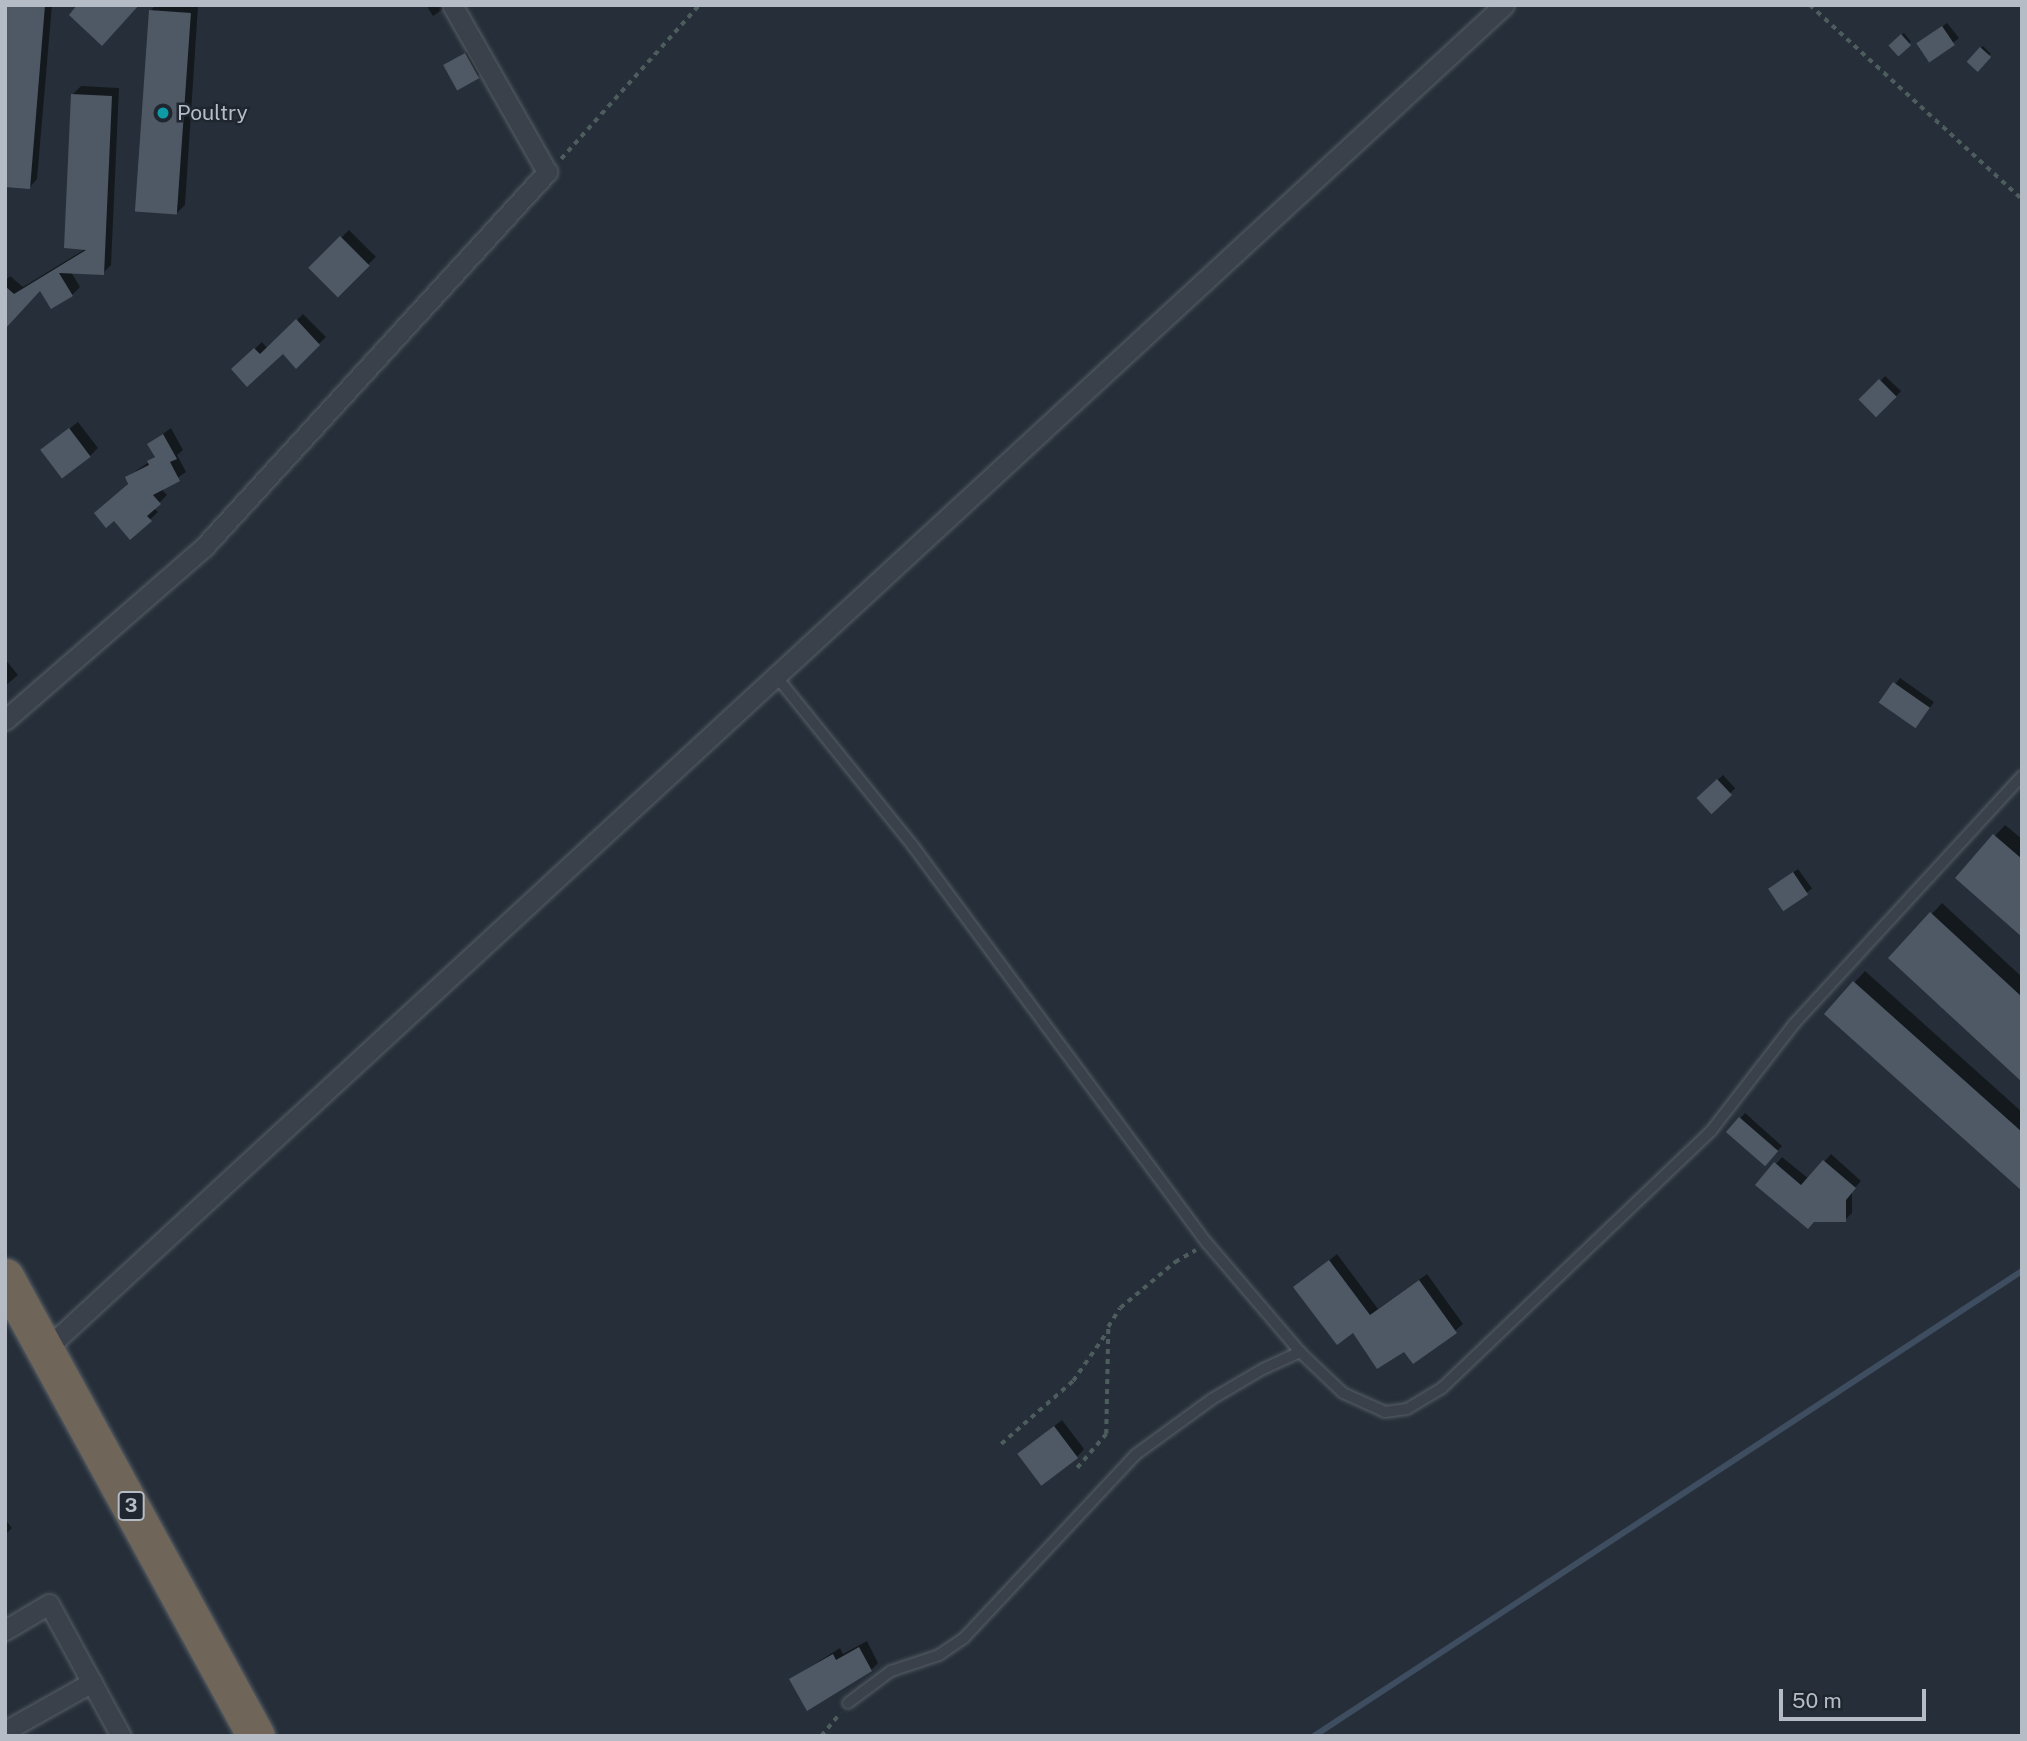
<!DOCTYPE html>
<html>
<head>
<meta charset="utf-8">
<style>
	body { margin:0 }
	#map { position:relative; width:2027px; height:1741px; overflow:hidden; background:#262f39; font-family:"Public Sans",sans-serif }
	div>[style] { position:absolute }
	.shadow>* { inset:0; background:#0007; transform-origin:0 0 }
	.stream>* { height:6px; margin:-3px; padding:0 3px; transform-origin:3px; border-radius:3px; background:#3e4d60 }
	.building>* { inset:0; background:#4f5965; transform-origin:0 0 }
	.path>* { height:3.5px; margin-top:-1.75px; transform-origin:0; background:repeating-linear-gradient(90deg,#4d5d5e 0 5px,transparent 0 10px) }
	.roads { filter:drop-shadow(0 0 2px #585f68) drop-shadow(0 0 2px #585f68) }
	.lane>* { height:10px; margin:-5px; padding:0 5px; transform-origin:5px; border-radius:5px; background:#3a414a }
	.street>* { height:19px; margin:-9.5px; padding:0 9.5px; transform-origin:9.5px; border-radius:9.5px; background:#3a414a }
	.highway>* { height:37px; margin:-18.5px; padding:0 18.5px; transform-origin:18.5px; border-radius:18.5px; background:#6f6558 }
	.dots>* { width:19px; height:19px; translate:-50% -50%; box-sizing:border-box; border:4px solid #1f262f; border-radius:50% }
	span { translate:-50% -50%; white-space:nowrap; text-align:center; line-height:1.15; -webkit-text-stroke:5px #1f262f; paint-order:stroke }
	.shield-label span { padding:2px 5px; background:#1f262f; border:2px solid; border-radius:5px; -webkit-text-stroke-width:0 }
	.shield-label { font-size:19px; color:#b5bcc5; font-weight:700 }
	.poi-label { font-size:21px; color:#b5bcc5 }
	.left { translate:0 -50%; text-align:left }
	.frame { position:absolute; inset:0; border:7px solid #b5bcc5; pointer-events:none }
	.scale { position:absolute; left:1779px; top:1689px; width:147px; height:32px; box-sizing:border-box; border:4px solid #b5bcc5; border-top:0; padding-left:9px; font-size:21px; line-height:24px; white-space:nowrap; color:#b5bcc5; -webkit-text-stroke:5px #1f262f; paint-order:stroke }
</style>
</head>
<body>
<div id="map">
	<div class="shadow">
		<div style="clip-path:polygon(9px 5px,52px 5px,37px 179px,30px 187px,5px 185px)"></div>
		<div style="clip-path:polygon(156px 5px,198px 6px,185px 205px,177px 213px,150px 11px)"></div>
		<div style="clip-path:polygon(426px 5px,442px 5px,443px 9px,433px 16px)"></div>
		<div style="clip-path:polygon(1947px 23px,1959px 38px,1931px 60px,1924px 40px)"></div>
		<div style="left:1904px;top:33px;width:11px;height:18px;rotate:52deg"></div>
		<div style="left:1983px;top:46px;width:11px;height:21px;rotate:45deg"></div>
		<div style="clip-path:polygon(471px 49px,483px 72px,460px 88px,451px 62px)"></div>
		<div style="clip-path:polygon(81px 86px,119px 88px,111px 265px,103px 273px,71px 272px,80px 287px,72px 295px,41px 289px,5px 328px,5px 281px,10px 276px,23px 287px,87px 248px,73px 94px)"></div>
		<div style="left:349px;top:230px;width:38px;height:54px;rotate:45deg"></div>
		<div style="clip-path:polygon(303px 314px,326px 337px,296px 366px,283px 352px,233px 369px,262px 342px,268px 349px)"></div>
		<div style="left:1885px;top:376px;width:22px;height:34px;rotate:43deg"></div>
		<div style="clip-path:polygon(78px 422px,98px 448px,90px 456px,51px 443px)"></div>
		<div style="clip-path:polygon(171px 428px,183px 450px,177px 455px,186px 472px,161px 489px,167px 495px,154px 508px,158px 512px,130px 538px,127px 477px,149px 462px,156px 455px,149px 444px)"></div>
		<div style="clip-path:polygon(5px 659px,18px 675px,5px 686px)"></div>
		<div style="clip-path:polygon(1900px 678px,1934px 702px,1920px 722px,1881px 702px)"></div>
		<div style="left:1723px;top:775px;width:18px;height:33px;rotate:47deg"></div>
		<div style="clip-path:polygon(2005px 825px,2022px 839px,2022px 935px,1957px 878px)"></div>
		<div style="left:1798px;top:869px;width:24px;height:34px;rotate:54deg"></div>
		<div style="clip-path:polygon(1942px 903px,2022px 977px,2022px 1080px,1891px 958px)"></div>
		<div style="clip-path:polygon(1865px 971px,2022px 1112px,2022px 1182px,1826px 1014px)"></div>
		<div style="clip-path:polygon(1745px 1113px,1782px 1146px,1770px 1159px,1728px 1132px)"></div>
		<div style="clip-path:polygon(1831px 1154px,1861px 1181px,1852px 1191px,1852px 1213px,1845px 1220px,1758px 1185px,1782px 1157px,1809px 1179px)"></div>
		<div style="clip-path:polygon(1337px 1254px,1378px 1309px,1427px 1274px,1463px 1324px,1455px 1331px,1404px 1349px,1353px 1330px,1296px 1287px)"></div>
		<div style="clip-path:polygon(1062px 1420px,1084px 1449px,1077px 1457px,1019px 1454px)"></div>
		<div style="clip-path:polygon(5px 1519px,12px 1528px,5px 1535px)"></div>
		<div style="clip-path:polygon(867px 1641px,878px 1663px,871px 1670px,791px 1679px,840px 1648px,843px 1654px)"></div>
	</div>
	<div class="stream">
		<div style="left:1314px;top:1736px;width:847px;rotate:-33.3deg"></div>
	</div>
	<div class="building">
		<div style="clip-path:polygon(7px 5px,45px 5px,30px 189px,5px 187px)"></div>
		<div style="clip-path:polygon(77px 5px,139px 5px,102px 46px,69px 15px)"></div>
		<div style="left:149px;top:10px;width:42px;height:202px;rotate:4deg"></div>
		<div style="left:1942px;top:26px;width:23px;height:31px;rotate:56deg"></div>
		<div style="left:1901px;top:34px;width:15px;height:17px;rotate:48deg"></div>
		<div style="left:1980px;top:47px;width:15px;height:20px;rotate:42deg"></div>
		<div style="left:465px;top:53px;width:29px;height:25px;rotate:61deg"></div>
		<div style="clip-path:polygon(71px 94px,112px 96px,104px 275px,59px 273px,73px 296px,51px 309px,40px 291px,5px 329px,5px 286px,14px 294px,86px 250px,64px 248px)"></div>
		<div style="left:340px;top:236px;width:42px;height:45px;rotate:45deg"></div>
		<div style="clip-path:polygon(296px 319px,320px 345px,296px 369px,283px 354px,247px 387px,231px 369px,254px 348px,260px 354px)"></div>
		<div style="left:1879px;top:379px;width:25px;height:29px;rotate:45deg"></div>
		<div style="left:69px;top:428px;width:36px;height:36px;rotate:53deg"></div>
		<div style="clip-path:polygon(163px 434px,177px 459px,170px 462px,180px 481px,153px 495px,161px 504px,147px 516px,152px 521px,130px 540px,114px 521px,106px 528px,94px 513px,128px 484px,125px 477px,149px 465px,147px 461px,155px 457px,147px 444px)"></div>
		<div style="left:1893px;top:682px;width:45px;height:25px;rotate:35deg"></div>
		<div style="left:1717px;top:779px;width:22px;height:28px;rotate:47deg"></div>
		<div style="clip-path:polygon(1993px 834px,2022px 859px,2022px 937px,1955px 878px)"></div>
		<div style="left:1793px;top:872px;width:27px;height:30px;rotate:56deg"></div>
		<div style="clip-path:polygon(1930px 912px,2022px 997px,2022px 1082px,1888px 958px)"></div>
		<div style="clip-path:polygon(1853px 981px,2022px 1132px,2022px 1191px,1824px 1014px)"></div>
		<div style="left:1739px;top:1117px;width:52px;height:20px;rotate:41deg"></div>
		<div style="clip-path:polygon(1823px 1160px,1856px 1188px,1846px 1200px,1846px 1222px,1814px 1222px,1808px 1229px,1755px 1185px,1774px 1162px,1801px 1185px)"></div>
		<div style="clip-path:polygon(1329px 1260px,1370px 1315px,1419px 1280px,1457px 1333px,1413px 1364px,1404px 1352px,1377px 1369px,1353px 1333px,1337px 1345px,1293px 1287px)"></div>
		<div style="left:1054px;top:1426px;width:40px;height:46px;rotate:53deg"></div>
		<div style="clip-path:polygon(859px 1647px,872px 1671px,807px 1711px,789px 1679px,833px 1654px,836px 1660px)"></div>
	</div>
	<div class="path">
		<div style="left:1810px;top:5px;width:287px;rotate:42.5deg"></div>
		<div style="left:561px;top:159px;width:207px;rotate:-48.1deg"></div>
		<div style="left:1001px;top:1444px;width:96px;rotate:-41.2deg"></div>
		<div style="left:1073px;top:1381px;width:60px;rotate:-55.2deg"></div>
		<div style="left:1077px;top:1468px;width:45px;rotate:-49.5deg"></div>
		<div style="left:1106px;top:1434px;width:107px;rotate:-88.9deg"></div>
		<div style="left:1108px;top:1327px;width:22px;rotate:-58deg"></div>
		<div style="left:1120px;top:1308px;width:72px;rotate:-39.9deg"></div>
		<div style="left:1175px;top:1262px;width:24px;rotate:-30deg"></div>
		<div style="left:821px;top:1736px;width:30px;rotate:-50deg"></div>
	</div>
	<div class="roads">
		<div class="lane">
			<div style="left:776px;top:676px;width:218px;rotate:51.1deg"></div>
			<div style="left:913px;top:846px;width:494px;rotate:53.5deg"></div>
			<div style="left:1207px;top:1243px;width:143px;rotate:49.5deg"></div>
			<div style="left:848px;top:1703px;width:54px;rotate:-36.7deg"></div>
			<div style="left:891px;top:1671px;width:51px;rotate:-18.4deg"></div>
			<div style="left:939px;top:1655px;width:30px;rotate:-34deg"></div>
			<div style="left:964px;top:1638px;width:250px;rotate:-46.9deg"></div>
			<div style="left:1135px;top:1455px;width:95px;rotate:-36deg"></div>
			<div style="left:1212px;top:1399px;width:59px;rotate:-30.5deg"></div>
			<div style="left:1263px;top:1369px;width:41px;rotate:-24.7deg"></div>
			<div style="left:1300px;top:1352px;width:59px;rotate:43.6deg"></div>
			<div style="left:1343px;top:1393px;width:46px;rotate:24.3deg"></div>
			<div style="left:1385px;top:1412px;width:22px;rotate:-8deg"></div>
			<div style="left:1407px;top:1409px;width:41px;rotate:-31deg"></div>
			<div style="left:1442px;top:1388px;width:372px;rotate:-43.7deg"></div>
			<div style="left:1711px;top:1131px;width:135px;rotate:-52.2deg"></div>
			<div style="left:1794px;top:1024px;width:337px;rotate:-47.4deg"></div>
		</div>
		<div class="street">
			<div style="left:5px;top:720px;width:262px;rotate:-41deg"></div>
			<div style="left:203px;top:548px;width:510px;rotate:-47.54deg"></div>
			<div style="left:547px;top:172px;width:192px;rotate:-119.6deg"></div>
			<div style="left:46px;top:1349px;width:1983px;rotate:-42.67deg"></div>
			<div style="left:5px;top:1630px;width:51px;rotate:-30.6deg"></div>
			<div style="left:49px;top:1604px;width:150px;rotate:61.4deg"></div>
			<div style="left:5px;top:1731px;width:100px;rotate:-29.4deg"></div>
		</div>
		<div class="highway">
			<div style="left:5px;top:1277px;width:523px;rotate:61.33deg"></div>
		</div>
	</div>
	<div class="dots">
		<div style="left:163px;top:113px;background:#0f9aa8"></div>
	</div>
	<div class="shield-label">
		<span style="left:131px;top:1506px">3</span>
	</div>
	<div class="poi-label">
		<span class="left" style="left:177px;top:113px">Poultry</span>
	</div>
	<div class="frame"></div>
	<div class="scale">50 m</div>
</div>
</body>
</html>
